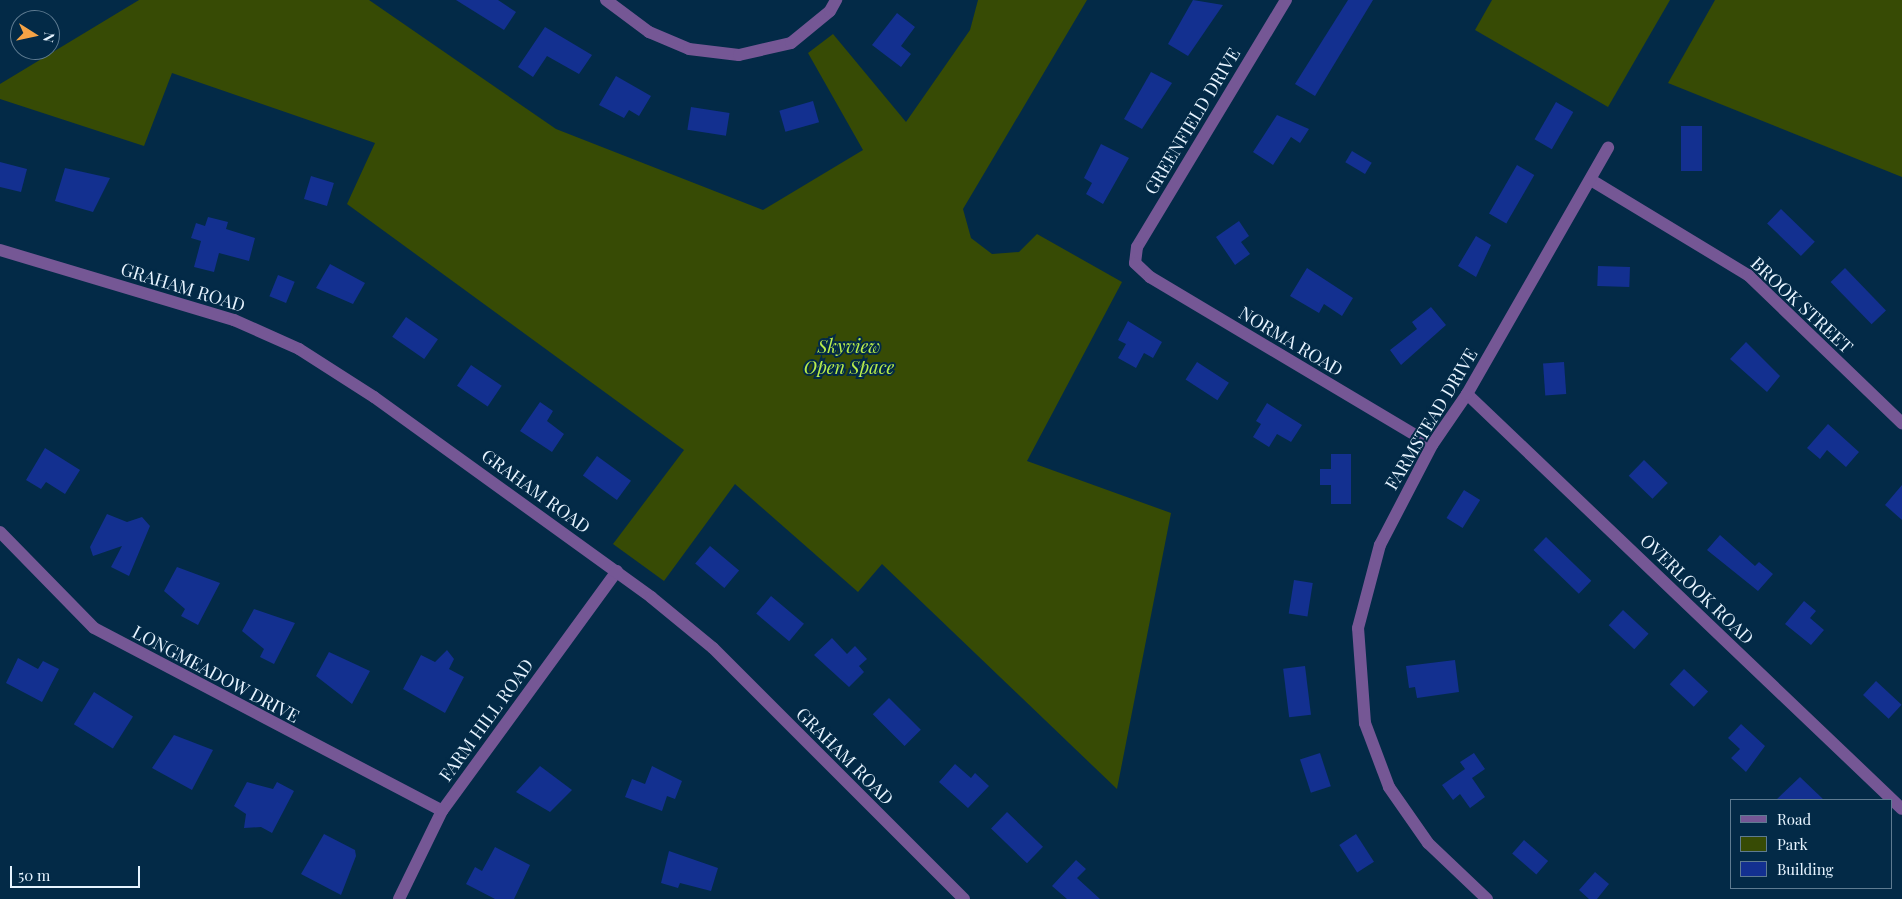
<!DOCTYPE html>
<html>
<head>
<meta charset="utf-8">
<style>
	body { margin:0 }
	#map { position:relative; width:1902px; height:899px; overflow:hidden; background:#032a47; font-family:"Playfair Display",serif }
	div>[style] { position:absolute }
	.green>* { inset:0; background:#374b05 }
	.building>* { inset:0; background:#133090; transform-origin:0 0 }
	.minor>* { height:12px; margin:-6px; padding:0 6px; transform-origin:6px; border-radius:6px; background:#755795 }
	.tertiary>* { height:12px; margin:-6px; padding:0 6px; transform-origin:6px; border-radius:6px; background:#755795 }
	span { translate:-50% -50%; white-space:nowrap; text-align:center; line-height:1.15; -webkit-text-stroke:4px #032a47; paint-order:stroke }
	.street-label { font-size:18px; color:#e7f4ff }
	.park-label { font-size:18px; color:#b9ed4b; font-style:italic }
	.legend { position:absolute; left:1730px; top:799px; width:162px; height:90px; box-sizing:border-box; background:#032a47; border:1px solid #5e7b91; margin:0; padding:6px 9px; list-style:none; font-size:15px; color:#e7f4ff }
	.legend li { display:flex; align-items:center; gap:10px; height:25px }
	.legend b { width:25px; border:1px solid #5e7b91 }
	.north { position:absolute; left:10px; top:10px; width:50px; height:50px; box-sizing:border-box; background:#032a47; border:1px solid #5e7b91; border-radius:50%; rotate:100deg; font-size:14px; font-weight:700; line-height:20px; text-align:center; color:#e7f4ff }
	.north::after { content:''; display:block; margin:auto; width:18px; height:22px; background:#f5a346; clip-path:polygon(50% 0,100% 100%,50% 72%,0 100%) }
	.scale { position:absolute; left:10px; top:866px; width:130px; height:22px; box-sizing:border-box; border:2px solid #e7f4ff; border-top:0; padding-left:6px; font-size:15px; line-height:18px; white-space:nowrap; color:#e7f4ff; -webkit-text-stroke:4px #032a47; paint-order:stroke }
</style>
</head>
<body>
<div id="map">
	<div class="green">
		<div style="clip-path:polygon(139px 0,369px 0,556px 129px,763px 210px,863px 150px,808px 53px,833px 34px,906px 122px,970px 30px,978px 0,1087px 0,963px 209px,971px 238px,992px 254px,1019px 252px,1037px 234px,1122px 282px,1027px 461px,1171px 513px,1117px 789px,882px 564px,858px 592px,735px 484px,664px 581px,613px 544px,684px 450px,347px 204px,375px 143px,172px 73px,144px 146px,0 99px,0 84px)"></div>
		<div style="clip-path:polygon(1492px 0,1670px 0,1608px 107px,1475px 30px)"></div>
		<div style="clip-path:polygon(1715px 0,1902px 0,1902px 177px,1668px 83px)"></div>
	</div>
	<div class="building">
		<div style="clip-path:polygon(456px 0,498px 0,516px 12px,504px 30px)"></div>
		<div style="clip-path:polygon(1193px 0,1223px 5px,1188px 56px,1168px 44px)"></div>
		<div style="clip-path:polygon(1348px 0,1373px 0,1315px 96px,1295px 84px)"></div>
		<div style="clip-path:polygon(897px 13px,915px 27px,901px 46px,911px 54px,901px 67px,872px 45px)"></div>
		<div style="clip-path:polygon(545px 27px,592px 55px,579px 74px,547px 56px,533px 77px,518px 67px)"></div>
		<div style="clip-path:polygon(1151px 72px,1172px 83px,1142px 129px,1124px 119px)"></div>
		<div style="clip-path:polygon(616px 76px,651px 96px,639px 116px,629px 110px,624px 118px,599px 105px)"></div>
		<div style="left:813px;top:101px;width:22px;height:35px;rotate:74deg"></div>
		<div style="left:1556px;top:102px;width:20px;height:43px;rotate:30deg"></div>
		<div style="left:691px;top:107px;width:39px;height:23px;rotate:9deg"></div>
		<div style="clip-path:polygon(1277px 115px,1309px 129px,1300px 143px,1291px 137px,1273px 165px,1253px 152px)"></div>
		<div style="left:1681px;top:126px;width:21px;height:45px"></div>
		<div style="clip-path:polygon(1101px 144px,1129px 158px,1103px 204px,1086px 194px,1092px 183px,1084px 178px)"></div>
		<div style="left:1352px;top:151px;width:23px;height:13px;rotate:31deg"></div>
		<div style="clip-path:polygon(0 162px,27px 169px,21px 192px,0 187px)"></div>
		<div style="left:1517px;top:165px;width:20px;height:56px;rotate:30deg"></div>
		<div style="clip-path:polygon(65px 168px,110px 178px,93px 212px,55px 201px)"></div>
		<div style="left:311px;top:176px;width:24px;height:24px;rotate:17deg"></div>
		<div style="left:1781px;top:209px;width:47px;height:20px;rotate:44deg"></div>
		<div style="clip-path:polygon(208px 217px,228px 222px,226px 229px,255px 238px,249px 261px,219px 253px,214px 272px,194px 267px,201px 241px,191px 238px,196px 223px,205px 226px)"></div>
		<div style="clip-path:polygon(1239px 221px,1249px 236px,1241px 242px,1250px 254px,1235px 265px,1216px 237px)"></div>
		<div style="clip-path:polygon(1476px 236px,1491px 245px,1476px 277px,1458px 266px)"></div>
		<div style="clip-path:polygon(330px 264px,365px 283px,353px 304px,316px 288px)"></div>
		<div style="left:1598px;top:266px;width:32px;height:20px;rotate:2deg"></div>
		<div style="clip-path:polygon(1307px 268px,1353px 298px,1342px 316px,1324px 304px,1319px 313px,1290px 296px)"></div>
		<div style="left:1845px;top:268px;width:59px;height:20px;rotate:46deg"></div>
		<div style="left:278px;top:275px;width:18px;height:23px;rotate:22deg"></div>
		<div style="clip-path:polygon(1431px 307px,1446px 325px,1401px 365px,1390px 350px,1417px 329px,1412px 322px)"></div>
		<div style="left:406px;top:317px;width:39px;height:24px;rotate:35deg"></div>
		<div style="clip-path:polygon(1128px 321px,1162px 342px,1153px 358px,1144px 353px,1136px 368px,1118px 358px,1126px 344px,1118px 340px)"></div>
		<div style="clip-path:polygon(1746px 342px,1780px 376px,1767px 392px,1730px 359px)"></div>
		<div style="left:1197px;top:362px;width:38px;height:21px;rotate:33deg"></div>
		<div style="left:1564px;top:362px;width:32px;height:21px;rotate:86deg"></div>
		<div style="left:471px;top:365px;width:37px;height:25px;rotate:34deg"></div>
		<div style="clip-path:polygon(540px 402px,553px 411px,547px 421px,564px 434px,552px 452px,520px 431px)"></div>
		<div style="clip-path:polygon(1267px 403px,1302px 425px,1291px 442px,1277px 434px,1269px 447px,1253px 437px,1261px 424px,1256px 421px)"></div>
		<div style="clip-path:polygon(1828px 424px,1859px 452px,1846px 467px,1827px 450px,1820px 459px,1807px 448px)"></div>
		<div style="clip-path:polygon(45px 448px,80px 470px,65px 494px,46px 482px,41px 489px,26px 480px)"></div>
		<div style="clip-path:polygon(1331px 454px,1351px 454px,1351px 504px,1331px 504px,1331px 485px,1320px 485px,1320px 469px,1331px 469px)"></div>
		<div style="left:597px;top:456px;width:42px;height:24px;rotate:36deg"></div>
		<div style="left:1644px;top:460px;width:33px;height:22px;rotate:44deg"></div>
		<div style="clip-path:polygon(1902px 485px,1902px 520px,1885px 505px)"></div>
		<div style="left:1464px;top:490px;width:19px;height:33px;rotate:32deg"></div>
		<div style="clip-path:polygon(107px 514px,127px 522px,142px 517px,150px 526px,129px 576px,111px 567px,122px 546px,93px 556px,90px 547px)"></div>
		<div style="clip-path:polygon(1720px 535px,1755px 566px,1759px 562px,1773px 574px,1758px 591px,1707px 550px)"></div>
		<div style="left:1546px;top:537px;width:63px;height:18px;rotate:44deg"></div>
		<div style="left:710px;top:546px;width:38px;height:23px;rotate:40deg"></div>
		<div style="clip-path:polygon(177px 567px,220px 583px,198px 625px,181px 616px,185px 609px,164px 591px)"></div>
		<div style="left:1294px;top:580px;width:19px;height:34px;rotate:9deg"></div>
		<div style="left:771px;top:596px;width:43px;height:23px;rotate:40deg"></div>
		<div style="clip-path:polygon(1804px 601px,1816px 611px,1810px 618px,1824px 630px,1811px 645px,1785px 624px)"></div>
		<div style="clip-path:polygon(254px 609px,295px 623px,274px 664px,260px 657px,264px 649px,242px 631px)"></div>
		<div style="left:1623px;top:610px;width:35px;height:21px;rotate:43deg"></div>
		<div style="clip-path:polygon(832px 638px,847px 654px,855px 646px,867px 659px,859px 666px,864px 672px,849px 687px,814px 655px)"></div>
		<div style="clip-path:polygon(447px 650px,454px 659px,449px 669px,464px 677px,445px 713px,403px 689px,421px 655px,435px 662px)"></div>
		<div style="clip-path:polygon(329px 652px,370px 671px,352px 704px,316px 676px)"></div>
		<div style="clip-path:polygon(18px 658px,38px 669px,43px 661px,59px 669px,42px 702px,6px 683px)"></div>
		<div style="clip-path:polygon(1455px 660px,1459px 692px,1417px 698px,1415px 687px,1409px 688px,1406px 666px)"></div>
		<div style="left:1305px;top:666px;width:49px;height:22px;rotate:83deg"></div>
		<div style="left:1684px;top:669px;width:33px;height:21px;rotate:43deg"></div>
		<div style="left:1876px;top:681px;width:35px;height:19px;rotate:43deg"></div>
		<div style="left:94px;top:692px;width:46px;height:38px;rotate:32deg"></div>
		<div style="left:889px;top:698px;width:45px;height:23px;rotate:45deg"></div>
		<div style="clip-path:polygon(1741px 724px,1765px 746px,1746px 772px,1731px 758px,1740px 749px,1728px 738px)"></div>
		<div style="clip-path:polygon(174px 735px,213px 750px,192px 790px,152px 768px)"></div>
		<div style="left:1320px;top:753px;width:35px;height:21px;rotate:72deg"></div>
		<div style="clip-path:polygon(1474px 753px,1485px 769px,1472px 778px,1485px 797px,1470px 808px,1460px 794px,1453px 800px,1442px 785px,1465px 769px,1460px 762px)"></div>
		<div style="clip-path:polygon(955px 764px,971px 778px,975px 773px,989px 786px,968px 808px,939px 782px)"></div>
		<div style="clip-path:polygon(540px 766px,572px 790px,550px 812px,516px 792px)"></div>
		<div style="clip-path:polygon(652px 766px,682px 781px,675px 799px,667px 796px,662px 811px,625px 797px,632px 779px,645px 784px)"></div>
		<div style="clip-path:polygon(1800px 777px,1824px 800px,1776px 800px)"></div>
		<div style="clip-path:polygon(247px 782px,273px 789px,277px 782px,294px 791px,272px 833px,261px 827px,244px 828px,246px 814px,234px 806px)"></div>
		<div style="left:1007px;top:812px;width:50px;height:23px;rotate:44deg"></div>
		<div style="clip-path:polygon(324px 834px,355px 850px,356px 856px,341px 895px,301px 874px)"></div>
		<div style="left:1356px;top:834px;width:33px;height:20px;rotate:57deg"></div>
		<div style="left:1524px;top:840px;width:32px;height:18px;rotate:41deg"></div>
		<div style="clip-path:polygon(495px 847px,530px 865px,514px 899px,495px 899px,466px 884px,475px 867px,482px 871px)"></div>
		<div style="clip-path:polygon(669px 851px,718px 868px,711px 891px,680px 883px,678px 888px,661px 883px)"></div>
		<div style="clip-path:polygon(1076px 860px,1086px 869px,1077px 878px,1100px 899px,1067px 899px,1052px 886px)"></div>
		<div style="clip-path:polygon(1595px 872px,1609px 884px,1597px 899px,1589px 899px,1579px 890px)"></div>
	</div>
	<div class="minor">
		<div style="left:606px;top:0;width:54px;rotate:36.7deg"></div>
		<div style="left:649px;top:32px;width:43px;rotate:23deg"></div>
		<div style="left:689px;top:49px;width:50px;rotate:6.8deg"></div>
		<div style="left:739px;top:55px;width:53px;rotate:-13deg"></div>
		<div style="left:791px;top:43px;width:50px;rotate:-39.4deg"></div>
		<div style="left:830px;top:11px;width:13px;rotate:-61deg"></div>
		<div style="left:1286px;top:0;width:288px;rotate:121.1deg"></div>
		<div style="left:1137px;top:247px;width:16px;rotate:97deg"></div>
		<div style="left:1135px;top:263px;width:21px;rotate:43deg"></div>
		<div style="left:1150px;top:277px;width:328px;rotate:30.8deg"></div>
		<div style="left:1591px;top:180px;width:184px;rotate:31.2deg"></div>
		<div style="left:1748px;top:275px;width:214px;rotate:43.9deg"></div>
		<div style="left:1467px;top:394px;width:601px;rotate:43.65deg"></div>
		<div style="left:0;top:532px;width:134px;rotate:45.6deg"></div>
		<div style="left:94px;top:628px;width:393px;rotate:27.7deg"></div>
		<div style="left:399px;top:899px;width:98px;rotate:-64deg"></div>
		<div style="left:442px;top:811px;width:297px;rotate:-53.9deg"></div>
		<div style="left:1487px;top:899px;width:81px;rotate:-136.5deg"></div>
		<div style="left:1428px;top:843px;width:68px;rotate:-124.9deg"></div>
		<div style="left:1389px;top:787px;width:68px;rotate:-110.6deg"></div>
		<div style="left:1365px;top:723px;width:95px;rotate:-94.2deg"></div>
		<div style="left:1358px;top:628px;width:86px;rotate:-75.2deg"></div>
		<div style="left:1380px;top:545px;width:113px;rotate:-62.5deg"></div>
		<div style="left:1432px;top:445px;width:62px;rotate:-55.5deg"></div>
		<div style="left:1467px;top:394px;width:284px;rotate:-60.2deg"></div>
	</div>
	<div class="tertiary">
		<div style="left:0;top:250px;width:244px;rotate:16.7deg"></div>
		<div style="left:234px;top:320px;width:71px;rotate:24deg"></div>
		<div style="left:299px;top:349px;width:89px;rotate:32.6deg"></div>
		<div style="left:374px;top:397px;width:342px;rotate:35.8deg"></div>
		<div style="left:651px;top:597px;width:80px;rotate:39.4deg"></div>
		<div style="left:713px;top:648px;width:355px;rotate:45deg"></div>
	</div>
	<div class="street-label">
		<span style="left:1192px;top:121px;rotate:-59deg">GREENFIELD DRIVE</span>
		<span style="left:183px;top:287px;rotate:17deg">GRAHAM ROAD</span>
		<span style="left:1802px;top:305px;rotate:43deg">BROOK STREET</span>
		<span style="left:1291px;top:341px;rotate:31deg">NORMA ROAD</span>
		<span style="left:1431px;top:419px;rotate:-59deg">FARMSTEAD DRIVE</span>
		<span style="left:536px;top:491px;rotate:36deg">GRAHAM ROAD</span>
		<span style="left:1697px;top:589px;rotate:44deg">OVERLOOK ROAD</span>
		<span style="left:216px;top:674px;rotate:28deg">LONGMEADOW DRIVE</span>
		<span style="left:486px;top:720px;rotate:-54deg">FARM HILL ROAD</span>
		<span style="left:845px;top:756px;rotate:45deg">GRAHAM ROAD</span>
	</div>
	<div class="park-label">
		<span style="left:849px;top:357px">Skyview<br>Open Space</span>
	</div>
	<ul class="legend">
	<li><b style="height:6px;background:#755795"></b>Road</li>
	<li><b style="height:14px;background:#374b05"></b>Park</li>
	<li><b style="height:14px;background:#133090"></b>Building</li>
	</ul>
	<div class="north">N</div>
	<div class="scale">50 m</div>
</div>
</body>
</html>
